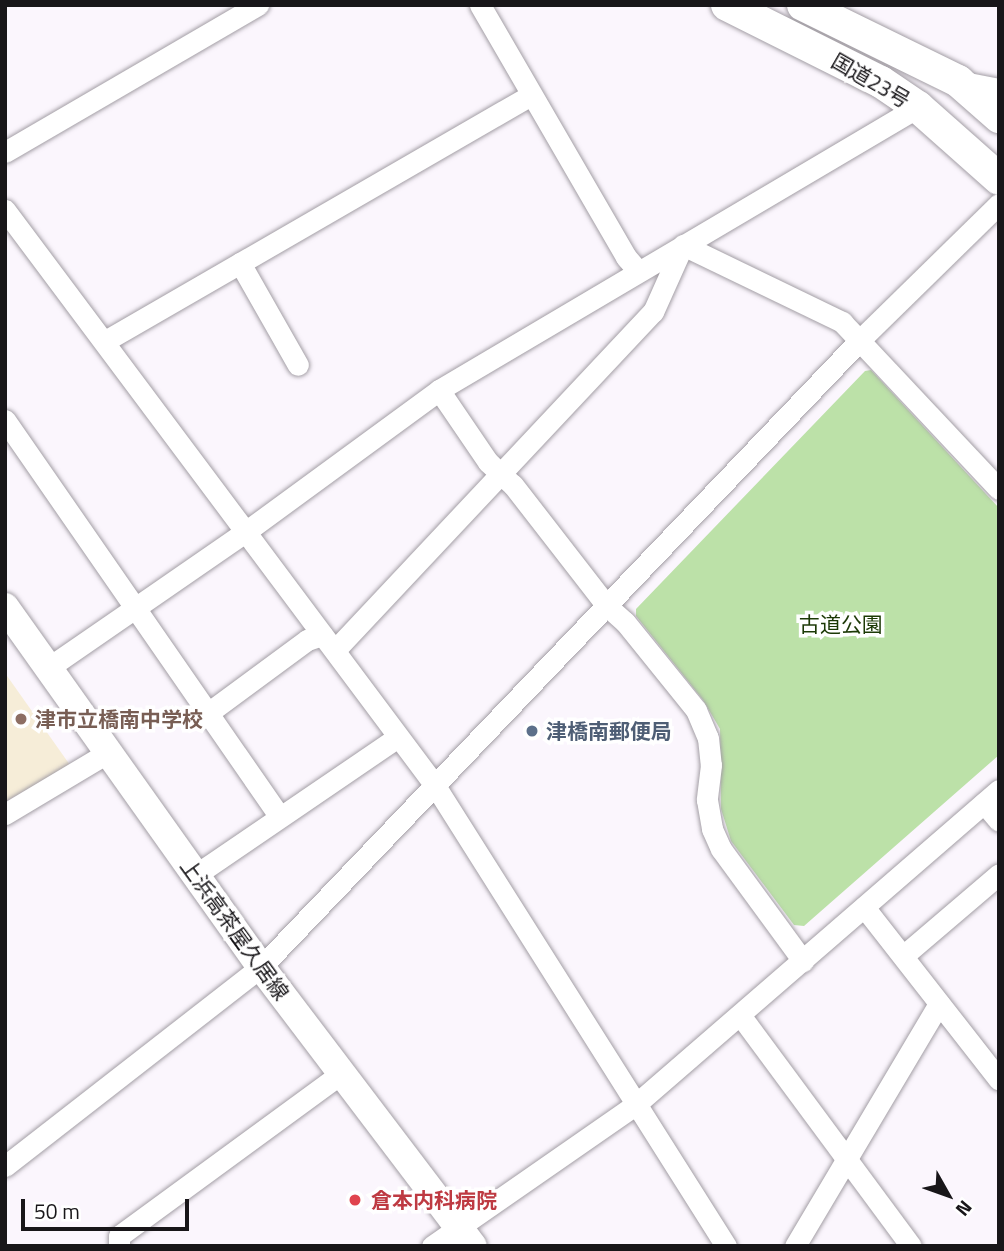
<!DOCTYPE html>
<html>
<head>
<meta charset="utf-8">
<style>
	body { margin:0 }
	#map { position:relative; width:1004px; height:1251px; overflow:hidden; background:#fbf6fd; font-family:"Titillium Web","Noto Sans JP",sans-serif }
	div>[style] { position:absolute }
	.education>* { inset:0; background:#f6edd8 }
	.green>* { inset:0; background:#bce1a8 }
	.roads { filter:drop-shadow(0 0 2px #a39ea5) drop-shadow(0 0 2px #a39ea5) }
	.minor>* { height:21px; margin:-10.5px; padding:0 10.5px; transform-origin:10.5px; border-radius:10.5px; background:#fff }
	.major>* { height:28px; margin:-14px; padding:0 14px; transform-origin:14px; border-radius:14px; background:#fff }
	.highway>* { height:32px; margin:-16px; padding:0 16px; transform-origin:16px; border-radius:16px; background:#fff }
	.dots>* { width:19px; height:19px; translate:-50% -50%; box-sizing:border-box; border:4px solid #fff; border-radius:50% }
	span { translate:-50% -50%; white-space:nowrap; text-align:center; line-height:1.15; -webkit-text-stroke:7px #fff; paint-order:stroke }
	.street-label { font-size:21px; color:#181619 }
	.park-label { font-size:21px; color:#1c3906 }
	.education-label { font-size:21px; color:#785e54; font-weight:700 }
	.left { translate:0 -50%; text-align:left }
	.service-label { font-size:21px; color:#4e5e75; font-weight:700 }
	.health-label { font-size:21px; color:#be3a42; font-weight:700 }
	.frame { position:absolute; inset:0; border:7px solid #181619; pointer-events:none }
	.north { position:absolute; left:913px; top:1160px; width:70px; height:70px; -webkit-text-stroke:5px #fff; paint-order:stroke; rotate:130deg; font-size:19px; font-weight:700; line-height:28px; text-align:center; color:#181619 }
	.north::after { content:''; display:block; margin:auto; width:24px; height:32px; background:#181619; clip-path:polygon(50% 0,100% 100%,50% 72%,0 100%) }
	.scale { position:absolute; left:21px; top:1199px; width:168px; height:32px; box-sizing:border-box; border:4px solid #181619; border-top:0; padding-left:9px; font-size:21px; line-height:24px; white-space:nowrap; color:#181619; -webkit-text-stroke:5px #fff; paint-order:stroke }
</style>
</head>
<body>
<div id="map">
	<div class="education">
		<div style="clip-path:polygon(5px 673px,70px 765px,5px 802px)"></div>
	</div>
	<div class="green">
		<div style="clip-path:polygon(871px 370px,999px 508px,999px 755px,804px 926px,794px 925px,731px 841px,721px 809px,720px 729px,703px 700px,636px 616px,636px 609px,865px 371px)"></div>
	</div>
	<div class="roads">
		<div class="minor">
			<div style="left:480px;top:5px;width:291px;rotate:59.9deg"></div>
			<div style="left:626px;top:257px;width:18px;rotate:49deg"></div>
			<div style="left:963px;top:82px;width:37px;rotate:11deg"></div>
			<div style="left:5px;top:152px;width:293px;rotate:-30.2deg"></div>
			<div style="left:5px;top:210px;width:717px;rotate:53.23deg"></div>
			<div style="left:434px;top:784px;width:547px;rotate:57.71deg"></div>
			<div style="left:683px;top:245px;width:177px;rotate:25.8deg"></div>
			<div style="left:842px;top:322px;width:229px;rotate:46.8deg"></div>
			<div style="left:240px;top:263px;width:117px;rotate:60.4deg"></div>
			<div style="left:105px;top:341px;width:492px;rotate:-30deg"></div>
			<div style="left:439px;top:390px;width:87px;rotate:55.8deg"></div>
			<div style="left:488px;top:462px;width:34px;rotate:43deg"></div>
			<div style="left:513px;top:485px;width:153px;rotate:52.2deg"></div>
			<div style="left:607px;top:606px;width:24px;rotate:42deg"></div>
			<div style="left:625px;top:622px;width:113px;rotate:51.1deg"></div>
			<div style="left:696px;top:710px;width:30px;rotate:67deg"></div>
			<div style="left:708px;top:738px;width:27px;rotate:84deg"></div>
			<div style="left:711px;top:765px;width:35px;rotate:97deg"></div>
			<div style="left:707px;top:800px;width:29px;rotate:80deg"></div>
			<div style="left:712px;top:829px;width:22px;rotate:66deg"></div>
			<div style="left:721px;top:849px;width:139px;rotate:53.8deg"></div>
			<div style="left:5px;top:420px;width:482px;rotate:55.3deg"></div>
			<div style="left:336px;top:649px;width:463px;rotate:-46.8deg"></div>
			<div style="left:653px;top:312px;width:73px;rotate:-65.9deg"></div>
			<div style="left:48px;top:668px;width:243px;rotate:-34.6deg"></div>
			<div style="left:248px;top:530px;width:237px;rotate:-36.2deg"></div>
			<div style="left:439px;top:390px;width:556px;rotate:-30.58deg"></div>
			<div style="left:208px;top:713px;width:123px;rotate:-36.4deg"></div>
			<div style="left:307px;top:640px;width:16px;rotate:-18deg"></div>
			<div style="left:984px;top:803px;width:23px;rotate:50deg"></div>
			<div style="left:5px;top:814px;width:119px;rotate:-30.9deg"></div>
			<div style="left:194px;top:876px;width:247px;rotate:-34.3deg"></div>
			<div style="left:864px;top:907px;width:219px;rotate:52deg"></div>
			<div style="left:903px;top:956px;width:126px;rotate:-40.5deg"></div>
			<div style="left:740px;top:1015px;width:287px;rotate:53.5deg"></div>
			<div style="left:5px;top:1166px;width:324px;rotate:-37.9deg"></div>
			<div style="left:261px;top:967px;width:869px;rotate:-46.31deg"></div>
			<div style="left:861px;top:339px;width:193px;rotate:-44.4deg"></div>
			<div style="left:119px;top:1246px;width:10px;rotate:-90deg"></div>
			<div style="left:119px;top:1236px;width:276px;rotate:-36.2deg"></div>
			<div style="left:432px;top:1246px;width:247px;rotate:-34.8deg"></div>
			<div style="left:635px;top:1105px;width:481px;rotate:-40.9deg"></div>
			<div style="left:795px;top:1246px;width:282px;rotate:-59.3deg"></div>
		</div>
		<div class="major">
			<div style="left:5px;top:607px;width:442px;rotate:54.6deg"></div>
			<div style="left:261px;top:967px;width:350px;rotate:52.8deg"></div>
		</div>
		<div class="highway">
			<div style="left:727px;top:5px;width:172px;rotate:26.6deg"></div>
			<div style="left:881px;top:82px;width:45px;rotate:34deg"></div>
			<div style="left:918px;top:107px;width:108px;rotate:41.6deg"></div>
			<div style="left:803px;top:5px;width:173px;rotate:26.1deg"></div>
			<div style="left:958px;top:81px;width:55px;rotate:41.3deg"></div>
		</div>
	</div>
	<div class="dots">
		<div style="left:21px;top:719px;background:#8d6e63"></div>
		<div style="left:532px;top:731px;background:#5c6f8a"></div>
		<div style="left:355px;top:1200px;background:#e0444e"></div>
	</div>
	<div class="street-label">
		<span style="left:871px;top:80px;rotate:30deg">国道23号</span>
		<span style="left:235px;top:929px;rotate:54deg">上浜高茶屋久居線</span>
	</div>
	<div class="park-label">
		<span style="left:841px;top:624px">古道公園</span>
	</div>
	<div class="education-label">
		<span class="left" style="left:35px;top:719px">津市立橋南中学校</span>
	</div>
	<div class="service-label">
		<span class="left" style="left:546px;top:731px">津橋南郵便局</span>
	</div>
	<div class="health-label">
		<span class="left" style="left:371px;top:1200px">倉本内科病院</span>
	</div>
	<div class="frame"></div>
	<div class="north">N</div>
	<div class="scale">50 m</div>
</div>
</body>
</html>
